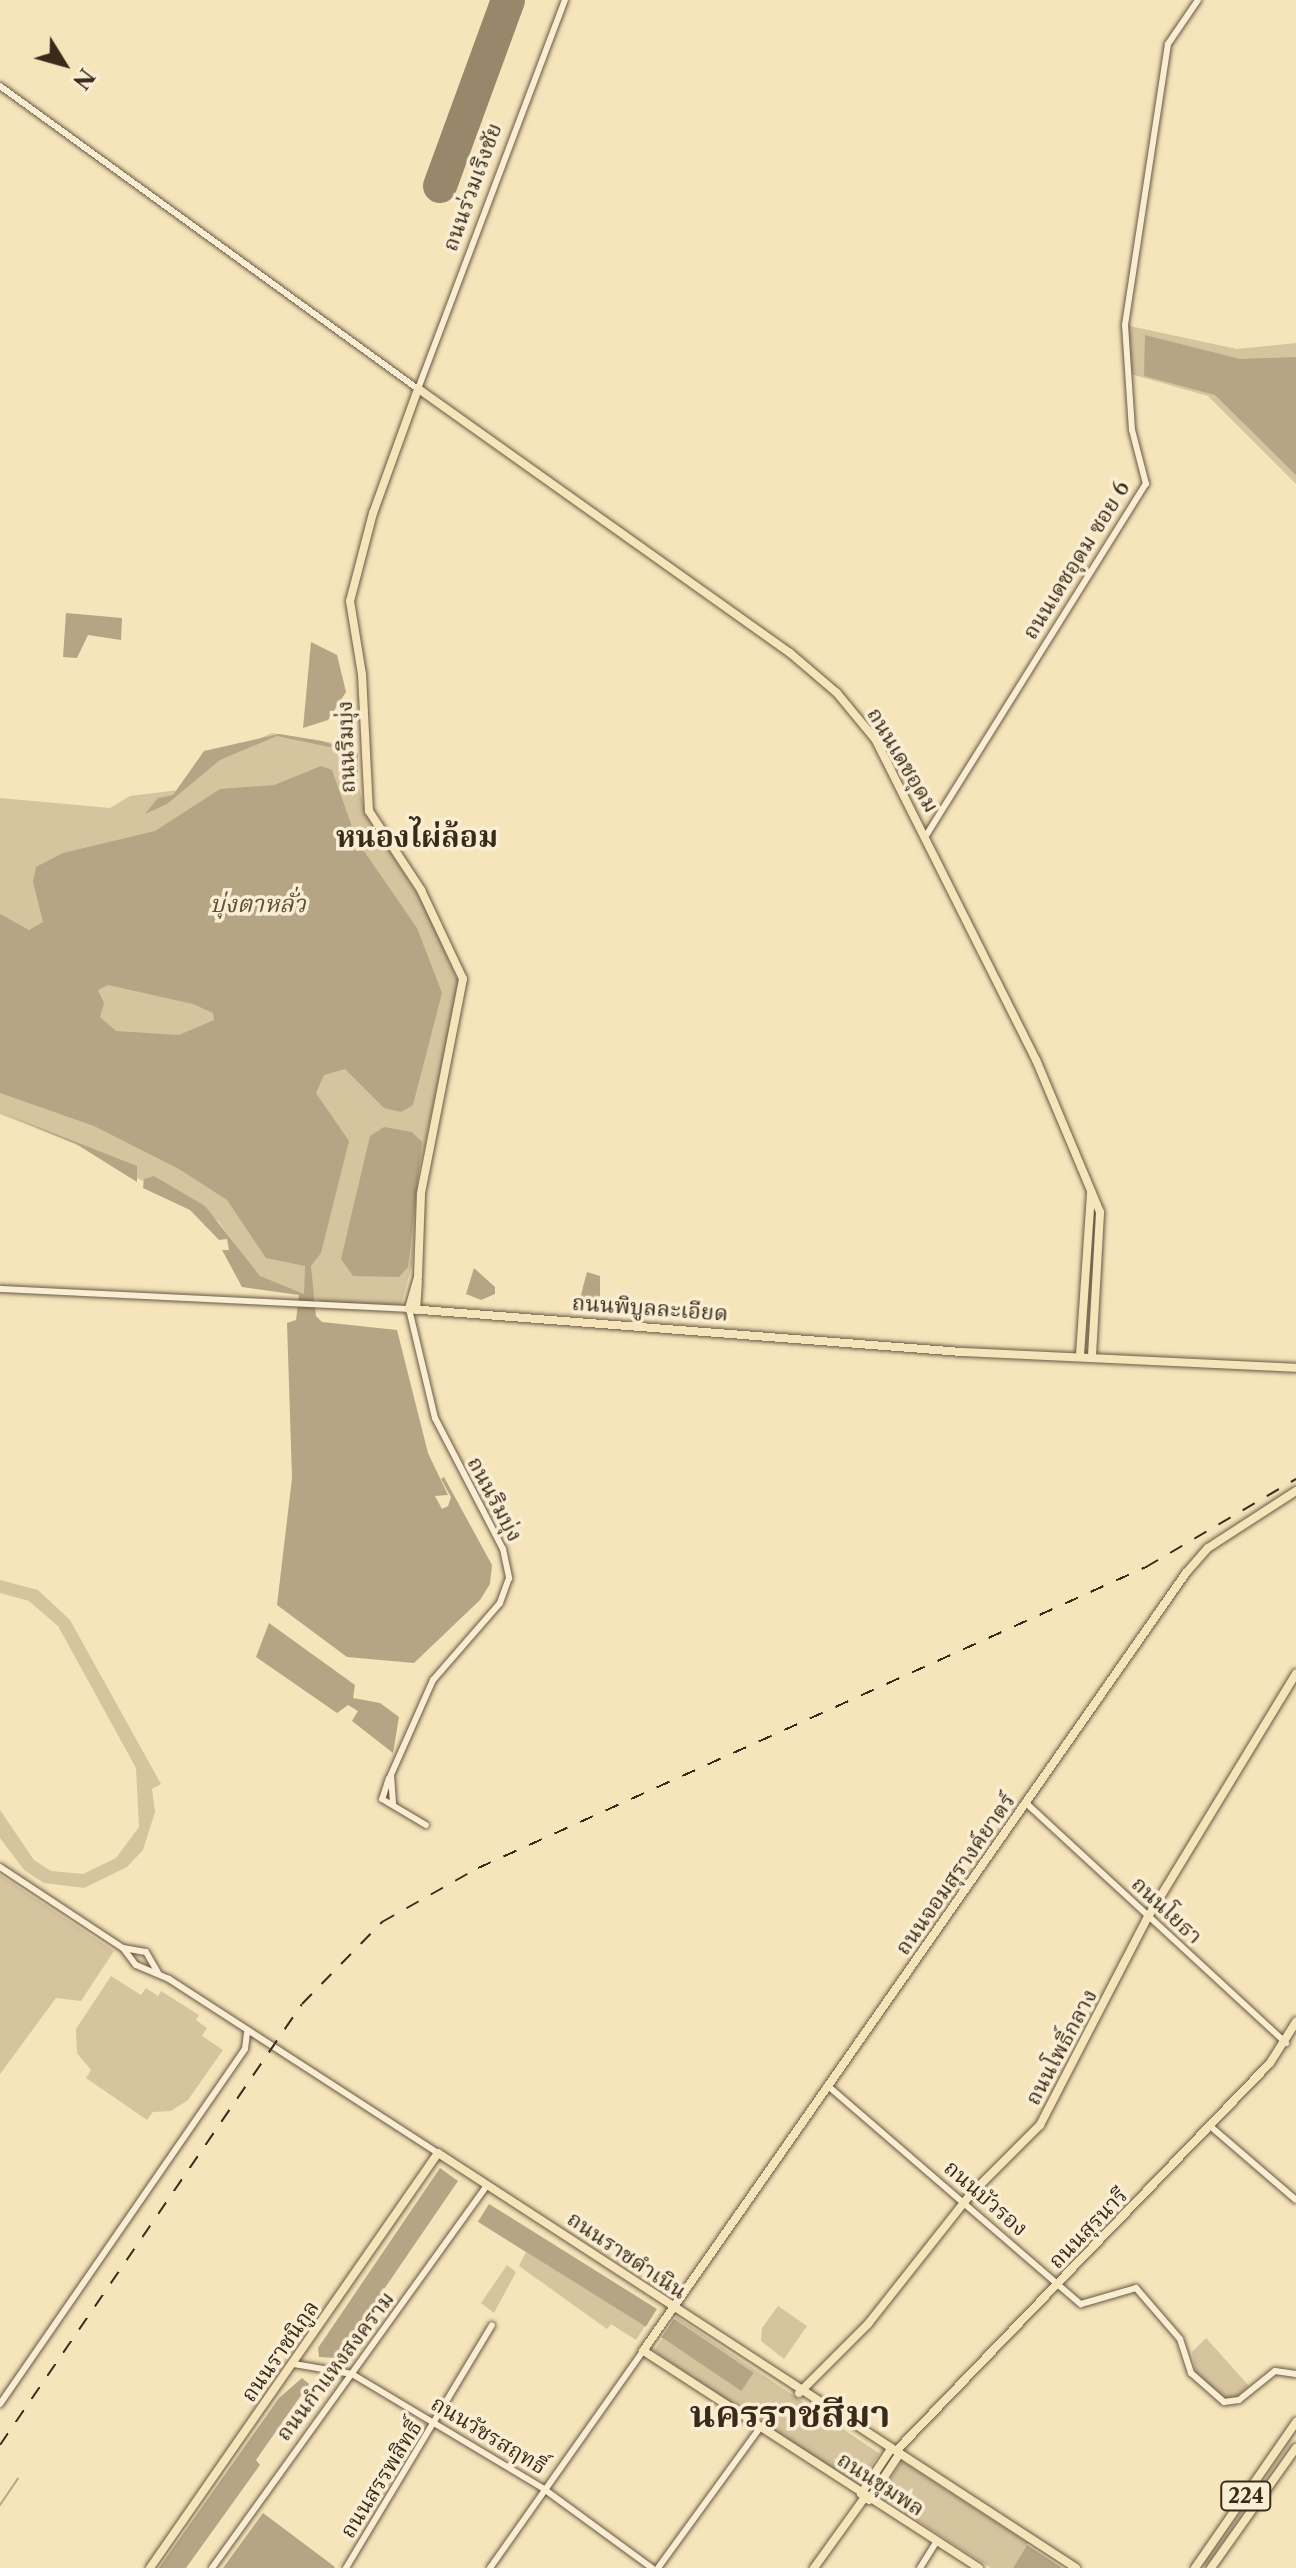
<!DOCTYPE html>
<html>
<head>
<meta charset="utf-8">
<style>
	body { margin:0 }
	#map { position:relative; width:1296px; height:2568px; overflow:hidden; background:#f6e4bb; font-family:"Libre Caslon Text","Noto Serif Thai",serif }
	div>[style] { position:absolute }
	.green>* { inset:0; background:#d6c49f; transform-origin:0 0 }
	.water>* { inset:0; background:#b6a584; transform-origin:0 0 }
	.stream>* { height:2px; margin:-1px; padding:0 1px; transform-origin:1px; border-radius:1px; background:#b6a584 }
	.runway>* { height:34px; margin:-17px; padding:0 17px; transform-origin:17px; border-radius:17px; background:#98876a }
	.roads { filter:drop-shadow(0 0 2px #695842) drop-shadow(0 0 2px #695842) }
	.minor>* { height:6px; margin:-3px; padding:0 3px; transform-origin:3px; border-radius:3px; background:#f9edd3 }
	.major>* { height:8px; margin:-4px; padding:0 4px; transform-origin:4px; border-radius:4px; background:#f6e4bb }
	.rail>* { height:2px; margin-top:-1px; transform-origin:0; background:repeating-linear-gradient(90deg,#3a2a19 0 14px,transparent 0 28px) }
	span { translate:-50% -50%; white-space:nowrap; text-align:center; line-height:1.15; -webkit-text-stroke:7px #f9edd3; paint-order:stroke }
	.shield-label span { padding:2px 6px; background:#f9edd3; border:2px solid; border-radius:6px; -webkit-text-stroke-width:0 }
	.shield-label { font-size:20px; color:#3a2a19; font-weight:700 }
	.street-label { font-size:22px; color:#3a2a19 }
	.water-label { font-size:24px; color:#5f4f39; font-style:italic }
	.district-label { font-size:30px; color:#3a2a19; font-weight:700 }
	.town-label { font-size:38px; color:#3a2a19; font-weight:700 }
	.north { position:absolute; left:24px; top:24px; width:80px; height:80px; -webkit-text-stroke:6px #f9edd3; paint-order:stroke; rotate:127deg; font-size:22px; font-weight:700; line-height:32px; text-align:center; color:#3a2a19 }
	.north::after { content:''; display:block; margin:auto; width:28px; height:36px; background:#3a2a19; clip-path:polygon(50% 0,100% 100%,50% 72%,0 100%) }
</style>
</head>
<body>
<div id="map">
	<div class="green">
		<div style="clip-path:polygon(1125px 325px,1237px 349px,1296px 343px,1296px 484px,1208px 396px,1127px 373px)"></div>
		<div style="clip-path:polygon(272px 733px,334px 743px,351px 756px,366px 815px,421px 899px,459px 983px,417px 1182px,412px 1265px,401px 1305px,324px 1302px,260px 1279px,218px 1221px,137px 1178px,137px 1169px,0 1114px,0 798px,110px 808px,130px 796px,179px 790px,233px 750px)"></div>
		<div style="clip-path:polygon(0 1580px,38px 1590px,70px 1620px,161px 1784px,152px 1789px,155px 1812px,143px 1850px,127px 1867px,84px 1888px,44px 1883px,24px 1870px,0 1838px,0 1810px,34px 1860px,51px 1871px,83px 1874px,116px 1858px,139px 1827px,136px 1768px,58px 1626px,29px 1601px,0 1593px)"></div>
		<div style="clip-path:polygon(0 1875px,114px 1951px,81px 2001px,56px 1998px,0 2074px)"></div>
		<div style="clip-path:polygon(111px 1976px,141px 1995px,146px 1988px,158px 1996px,161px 1991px,199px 2015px,196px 2020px,207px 2028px,202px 2036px,223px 2050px,188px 2100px,171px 2111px,153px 2112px,147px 2120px,86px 2078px,91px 2070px,77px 2053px,76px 2029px)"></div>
		<div style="clip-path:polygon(526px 2252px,645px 2326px,636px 2340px,611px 2324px,607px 2329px,519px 2266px)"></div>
		<div style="clip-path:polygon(507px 2265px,516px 2272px,494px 2313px,481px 2303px)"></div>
		<div style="clip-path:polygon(778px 2306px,807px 2326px,784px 2359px,761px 2341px,762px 2328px)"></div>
		<div style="left:677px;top:2317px;width:244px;height:41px;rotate:34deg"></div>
		<div style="clip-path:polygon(1206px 2338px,1249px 2386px,1235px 2399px,1225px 2398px,1196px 2373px,1192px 2352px)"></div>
		<div style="clip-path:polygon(902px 2461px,1028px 2543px,1013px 2568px,991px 2568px,879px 2496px)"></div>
	</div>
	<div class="water">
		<div style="clip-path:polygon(1145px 335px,1240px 359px,1296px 357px,1296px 475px,1215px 395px,1144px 376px)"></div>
		<div style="clip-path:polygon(66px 613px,122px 618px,121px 640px,88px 635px,77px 658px,63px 657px)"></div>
		<div style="clip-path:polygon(311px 642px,337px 655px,346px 692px,328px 720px,303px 728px)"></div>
		<div style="clip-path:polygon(279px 734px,322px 741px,358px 753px,358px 786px,347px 757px,334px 748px,277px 736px,220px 760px,167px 804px,145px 814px,158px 798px,173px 795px,204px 751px)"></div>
		<div style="clip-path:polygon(evenodd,321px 766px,332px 770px,357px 841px,417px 928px,442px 993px,413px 1105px,401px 1112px,384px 1108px,345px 1069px,324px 1075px,316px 1093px,349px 1141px,321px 1253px,311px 1266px,316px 1316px,322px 1322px,397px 1330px,428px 1453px,448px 1495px,435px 1496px,442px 1509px,448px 1506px,451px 1497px,441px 1479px,444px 1477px,492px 1565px,490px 1584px,480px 1600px,414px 1663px,347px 1657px,277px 1605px,292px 1478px,287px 1323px,296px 1320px,299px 1295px,242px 1287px,222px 1250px,229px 1250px,227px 1239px,219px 1240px,190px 1210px,143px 1188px,144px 1179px,154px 1176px,205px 1206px,260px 1276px,304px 1294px,305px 1266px,266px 1258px,227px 1200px,179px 1169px,94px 1126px,0 1093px,0 914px,29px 930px,43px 922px,33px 882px,36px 867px,63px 853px,155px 831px,220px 789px,274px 785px,321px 766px,108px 985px,193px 1004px,213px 1013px,214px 1020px,179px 1035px,116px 1031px,100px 1017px,104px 1003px,98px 990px,108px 985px)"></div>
		<div style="clip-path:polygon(0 1112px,137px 1166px,137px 1182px,76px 1144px)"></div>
		<div style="clip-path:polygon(384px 1127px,412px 1132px,422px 1142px,408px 1267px,399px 1277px,353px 1276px,341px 1259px,370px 1136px)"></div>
		<div style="clip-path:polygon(474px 1268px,495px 1287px,495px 1294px,481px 1300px,466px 1294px)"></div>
		<div style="clip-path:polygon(587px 1272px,600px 1276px,600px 1304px,578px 1306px)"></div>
		<div style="clip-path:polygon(269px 1623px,355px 1685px,353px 1698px,380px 1703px,399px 1717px,393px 1753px,352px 1721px,358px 1711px,348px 1705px,337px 1713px,256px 1657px)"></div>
		<div style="clip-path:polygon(440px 2168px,458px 2181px,337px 2358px,319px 2357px,318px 2348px)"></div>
		<div style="left:489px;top:2204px;width:198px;height:21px;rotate:32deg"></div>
		<div style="left:674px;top:2319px;width:96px;height:22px;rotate:34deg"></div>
		<div style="clip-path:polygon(302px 2378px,309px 2384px,256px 2460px,260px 2465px,186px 2568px,159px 2568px,279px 2398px)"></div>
		<div style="clip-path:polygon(263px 2513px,335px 2567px,334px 2568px,223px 2568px)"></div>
		<div style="clip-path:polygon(1027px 2545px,1062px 2568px,1013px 2568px)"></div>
	</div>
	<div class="stream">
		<div style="left:0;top:2505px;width:32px;rotate:-56deg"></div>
	</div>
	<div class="runway">
		<div style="left:440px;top:186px;width:198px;rotate:-69.9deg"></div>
	</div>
	<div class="roads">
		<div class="minor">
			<div style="left:0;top:86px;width:516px;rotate:35.94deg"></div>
			<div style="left:418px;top:389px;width:416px;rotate:-69.3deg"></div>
			<div style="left:927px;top:834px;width:413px;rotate:-58deg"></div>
			<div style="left:1146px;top:484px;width:56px;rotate:-104.5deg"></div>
			<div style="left:1132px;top:430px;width:105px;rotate:-93.8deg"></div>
			<div style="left:1125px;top:325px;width:284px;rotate:-81.3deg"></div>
			<div style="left:1168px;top:44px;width:53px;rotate:-55.7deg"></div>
			<div style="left:0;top:1289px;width:409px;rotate:2.8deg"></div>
			<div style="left:409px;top:1309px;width:112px;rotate:76.6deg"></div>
			<div style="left:435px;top:1418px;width:148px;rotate:62.6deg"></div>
			<div style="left:503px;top:1549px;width:30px;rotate:78deg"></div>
			<div style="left:509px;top:1578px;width:27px;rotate:110deg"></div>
			<div style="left:500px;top:1603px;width:102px;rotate:131deg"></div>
			<div style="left:433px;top:1680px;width:104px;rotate:113.9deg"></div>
			<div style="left:391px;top:1775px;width:29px;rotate:86deg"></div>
			<div style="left:389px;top:1778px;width:22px;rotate:108deg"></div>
			<div style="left:382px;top:1799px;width:51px;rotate:30.6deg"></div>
			<div style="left:1026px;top:1803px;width:354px;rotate:42.7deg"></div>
			<div style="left:0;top:1867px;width:147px;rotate:33.4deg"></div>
			<div style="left:123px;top:1948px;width:21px;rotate:53deg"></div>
			<div style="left:136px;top:1965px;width:36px;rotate:23deg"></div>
			<div style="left:169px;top:1979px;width:320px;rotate:32.9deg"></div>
			<div style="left:123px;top:1948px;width:23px;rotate:10deg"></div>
			<div style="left:146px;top:1952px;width:24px;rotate:60deg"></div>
			<div style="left:828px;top:2086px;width:334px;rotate:40.8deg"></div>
			<div style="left:1081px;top:2304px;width:57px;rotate:-16.2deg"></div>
			<div style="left:1136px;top:2288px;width:67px;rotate:49.2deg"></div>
			<div style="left:1180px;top:2339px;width:36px;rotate:72deg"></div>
			<div style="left:1191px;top:2373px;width:44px;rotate:41.3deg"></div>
			<div style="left:1224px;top:2402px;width:15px;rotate:-8deg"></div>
			<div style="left:1239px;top:2400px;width:46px;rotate:-38.9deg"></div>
			<div style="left:1275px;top:2371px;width:21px;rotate:8deg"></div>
			<div style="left:1210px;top:2126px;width:113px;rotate:40.7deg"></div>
			<div style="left:294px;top:2364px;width:59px;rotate:9.8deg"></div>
			<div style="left:352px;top:2374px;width:224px;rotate:30.9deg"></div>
			<div style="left:544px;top:2489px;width:134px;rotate:36.2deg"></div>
			<div style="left:0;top:2404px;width:431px;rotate:-55.4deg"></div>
			<div style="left:245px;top:2049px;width:16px;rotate:-83deg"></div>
			<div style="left:212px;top:2568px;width:472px;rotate:-54.3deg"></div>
			<div style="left:346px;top:2568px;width:283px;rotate:-59deg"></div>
			<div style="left:490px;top:2568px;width:266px;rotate:-54.8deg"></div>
			<div style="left:658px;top:2568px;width:175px;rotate:-54deg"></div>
			<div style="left:920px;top:2568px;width:31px;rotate:-58deg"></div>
		</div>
		<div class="major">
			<div style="left:416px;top:1310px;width:28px;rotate:-86deg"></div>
			<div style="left:1080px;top:1355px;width:163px;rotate:-86.1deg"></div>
			<div style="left:1092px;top:1356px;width:144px;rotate:-86.8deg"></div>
			<div style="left:1100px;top:1212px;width:165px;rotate:-112.8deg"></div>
			<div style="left:1036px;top:1060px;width:359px;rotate:-116.6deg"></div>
			<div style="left:875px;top:739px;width:60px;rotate:-129.6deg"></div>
			<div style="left:837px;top:693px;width:62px;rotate:-139.6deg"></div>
			<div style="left:790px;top:653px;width:456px;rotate:-144.6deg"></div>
			<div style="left:418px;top:389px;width:132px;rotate:109.9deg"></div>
			<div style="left:373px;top:513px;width:91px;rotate:104.6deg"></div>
			<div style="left:350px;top:601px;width:74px;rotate:80.7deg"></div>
			<div style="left:362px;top:674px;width:137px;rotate:87.1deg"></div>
			<div style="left:369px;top:811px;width:95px;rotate:56.6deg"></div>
			<div style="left:421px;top:890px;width:98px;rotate:64.7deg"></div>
			<div style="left:463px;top:979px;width:219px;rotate:101.1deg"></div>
			<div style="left:421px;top:1194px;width:83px;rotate:92.1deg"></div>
			<div style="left:418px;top:1277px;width:33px;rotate:106deg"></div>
			<div style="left:409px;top:1309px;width:555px;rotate:4.45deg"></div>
			<div style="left:962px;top:1352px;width:334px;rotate:2.7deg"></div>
			<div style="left:799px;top:2393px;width:98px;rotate:-45deg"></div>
			<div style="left:868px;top:2324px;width:164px;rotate:-51.7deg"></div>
			<div style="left:970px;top:2195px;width:99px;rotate:-45deg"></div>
			<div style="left:1040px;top:2125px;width:234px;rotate:-62.6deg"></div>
			<div style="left:1148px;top:1917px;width:285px;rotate:-58.7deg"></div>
			<div style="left:896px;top:2451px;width:539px;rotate:-46.05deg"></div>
			<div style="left:1270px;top:2063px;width:49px;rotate:-57.6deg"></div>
			<div style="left:861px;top:2494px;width:54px;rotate:-56.3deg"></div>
			<div style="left:869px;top:2500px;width:56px;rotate:-56.6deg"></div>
			<div style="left:150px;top:2568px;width:505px;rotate:-55.24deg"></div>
			<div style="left:438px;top:2153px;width:761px;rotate:33.04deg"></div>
			<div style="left:814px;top:2568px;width:87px;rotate:-54.3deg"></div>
			<div style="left:979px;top:2568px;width:400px;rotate:-147.1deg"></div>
			<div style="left:643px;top:2351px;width:949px;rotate:-55.09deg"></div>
			<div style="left:1186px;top:1573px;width:33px;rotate:-49deg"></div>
			<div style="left:1208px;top:1548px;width:105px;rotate:-32.9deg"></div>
			<div style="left:1195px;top:2568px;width:178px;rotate:-55.3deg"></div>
			<div style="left:1211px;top:2568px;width:147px;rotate:-54.7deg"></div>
		</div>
	</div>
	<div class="rail">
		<div style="left:0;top:2445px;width:534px;rotate:-55.6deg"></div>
		<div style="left:302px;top:2004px;width:115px;rotate:-45.7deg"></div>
		<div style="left:382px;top:1922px;width:110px;rotate:-29.4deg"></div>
		<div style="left:478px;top:1868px;width:733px;rotate:-24.26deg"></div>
		<div style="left:1146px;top:1567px;width:174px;rotate:-30.4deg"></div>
	</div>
	<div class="shield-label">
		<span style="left:1246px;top:2496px">224</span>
	</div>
	<div class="street-label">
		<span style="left:472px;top:187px;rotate:-70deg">ถนนร่วมเริงชัย</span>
		<span style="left:1076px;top:560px;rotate:-58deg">ถนนเดชอุดม ซอย 6</span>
		<span style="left:346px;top:747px;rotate:-92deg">ถนนริมบุ่ง</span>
		<span style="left:903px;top:760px;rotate:59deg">ถนนเดชอุดม</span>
		<span style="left:650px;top:1308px;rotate:4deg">ถนนพิบูลละเอียด</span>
		<span style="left:495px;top:1499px;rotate:62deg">ถนนริมบุ่ง</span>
		<span style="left:955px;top:1874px;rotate:-55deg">ถนนจอมสุรางค์ยาตร์</span>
		<span style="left:1167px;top:1910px;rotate:43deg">ถนนโยธา</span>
		<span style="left:1061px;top:2047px;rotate:-62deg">ถนนโพธิ์กลาง</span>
		<span style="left:986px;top:2198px;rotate:41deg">ถนนบัวรอง</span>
		<span style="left:1088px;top:2228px;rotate:-46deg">ถนนสุรนารี</span>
		<span style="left:627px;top:2255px;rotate:34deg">ถนนราชดำเนิน</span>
		<span style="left:280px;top:2351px;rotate:-55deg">ถนนราชนิกูล</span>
		<span style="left:335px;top:2366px;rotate:-53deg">ถนนกำแหงสงคราม</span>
		<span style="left:489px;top:2435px;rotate:31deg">ถนนวัชรสฤทธิ์</span>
		<span style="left:381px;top:2479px;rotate:-58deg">ถนนสรรพสิทธิ์</span>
		<span style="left:881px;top:2484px;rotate:33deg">ถนนชุมพล</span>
	</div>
	<div class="water-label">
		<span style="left:258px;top:904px">บุ่งตาหลั่ว</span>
	</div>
	<div class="district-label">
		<span style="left:417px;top:837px">หนองไผ่ล้อม</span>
	</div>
	<div class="town-label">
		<span style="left:790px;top:2414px">นครราชสีมา</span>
	</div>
	<div class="north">N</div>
</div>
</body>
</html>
